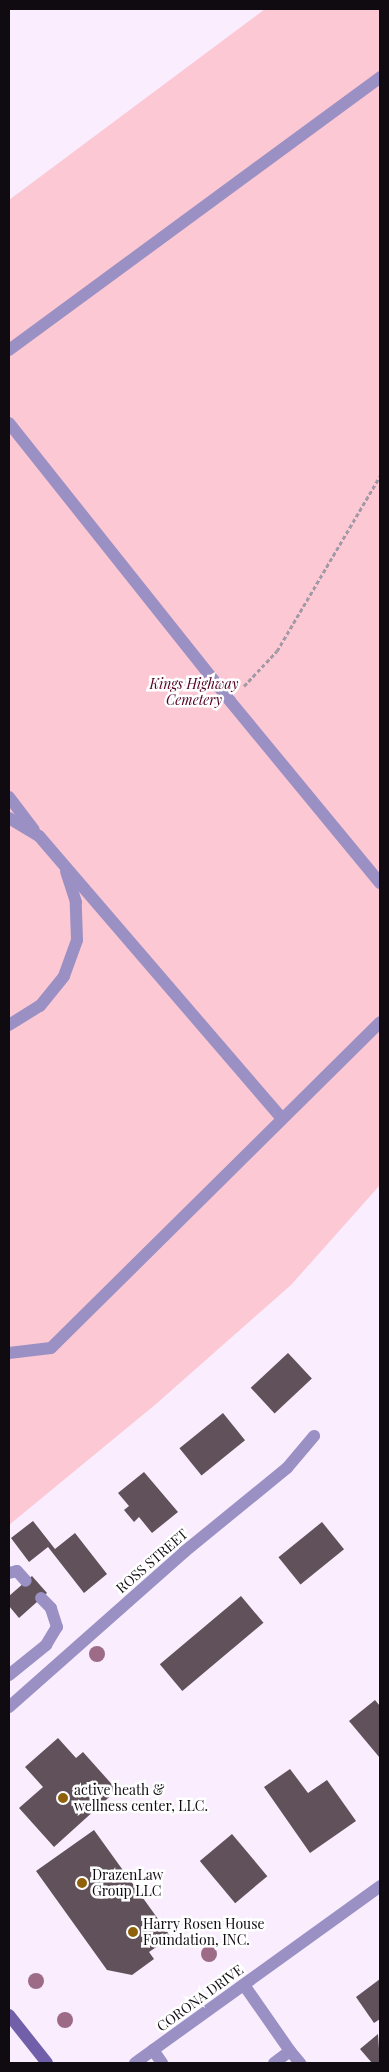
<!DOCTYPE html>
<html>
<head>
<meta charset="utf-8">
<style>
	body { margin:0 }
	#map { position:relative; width:389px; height:2072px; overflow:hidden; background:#f9edfe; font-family:"Playfair Display",serif }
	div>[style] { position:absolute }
	.green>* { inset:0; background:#fcc8d3 }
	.building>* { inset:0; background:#61515b; transform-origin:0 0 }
	.path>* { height:3px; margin-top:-1.5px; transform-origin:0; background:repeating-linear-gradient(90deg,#a299a6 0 4px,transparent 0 6.5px) }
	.service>* { height:12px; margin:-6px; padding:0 6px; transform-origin:6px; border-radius:6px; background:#9a90c4 }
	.minor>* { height:12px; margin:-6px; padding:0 6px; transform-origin:6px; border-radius:6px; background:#9a90c4 }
	.secondary>* { height:12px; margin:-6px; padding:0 6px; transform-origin:6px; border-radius:6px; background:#715faa }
	.trees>* { width:16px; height:16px; margin:-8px; border-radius:50%; background:#9d6b86 }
	.dots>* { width:14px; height:14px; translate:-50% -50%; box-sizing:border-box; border:2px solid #fff; border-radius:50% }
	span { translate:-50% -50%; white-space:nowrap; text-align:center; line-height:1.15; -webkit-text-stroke:5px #fff; paint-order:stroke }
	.park-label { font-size:14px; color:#510123; font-style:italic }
	.street-label { font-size:14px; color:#0f0b11 }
	.poi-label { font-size:14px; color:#0f0b11 }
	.left { translate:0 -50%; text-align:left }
	.frame { position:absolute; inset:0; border:10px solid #0f0b11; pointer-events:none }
</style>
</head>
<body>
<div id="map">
	<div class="green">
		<div style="clip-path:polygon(265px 9px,380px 9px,380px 1185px,291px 1285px,156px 1404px,9px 1525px,9px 200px)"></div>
	</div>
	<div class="building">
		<div style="left:288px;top:1353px;width:35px;height:51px;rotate:47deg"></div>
		<div style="left:223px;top:1413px;width:35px;height:56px;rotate:51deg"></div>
		<div style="clip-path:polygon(144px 1472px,178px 1512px,152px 1533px,139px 1517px,134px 1522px,124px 1510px,129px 1506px,118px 1493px)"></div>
		<div style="clip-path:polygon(33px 1521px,55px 1549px,75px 1533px,107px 1574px,84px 1593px,48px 1547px,29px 1562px,11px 1538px)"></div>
		<div style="left:322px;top:1522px;width:35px;height:56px;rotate:51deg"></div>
		<div style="clip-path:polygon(32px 1576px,47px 1593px,19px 1618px,9px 1606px,9px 1596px)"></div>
		<div style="left:241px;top:1596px;width:35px;height:106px;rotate:50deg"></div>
		<div style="clip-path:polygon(375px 1700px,380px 1706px,380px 1758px,349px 1721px)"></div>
		<div style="clip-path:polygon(58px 1738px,76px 1758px,83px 1752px,117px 1790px,54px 1847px,19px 1808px,43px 1787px,25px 1767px)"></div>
		<div style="clip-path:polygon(290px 1769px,308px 1793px,327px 1780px,356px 1821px,310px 1853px,264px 1787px)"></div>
		<div style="clip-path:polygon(94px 1830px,171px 1937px,149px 1952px,154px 1959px,132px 1975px,107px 1970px,36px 1871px)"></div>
		<div style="left:232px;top:1834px;width:55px;height:42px;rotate:50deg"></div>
		<div style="clip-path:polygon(380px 1979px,380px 2019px,374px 2023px,356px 1997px)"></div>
		<div style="clip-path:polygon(378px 2034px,380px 2063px,372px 2063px,360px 2049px)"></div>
	</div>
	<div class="path">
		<div style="left:244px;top:686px;width:48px;rotate:-46.7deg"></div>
		<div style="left:277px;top:651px;width:203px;rotate:-59.5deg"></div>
	</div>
	<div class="service">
		<div style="left:9px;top:350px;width:461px;rotate:-36.3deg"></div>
		<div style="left:9px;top:423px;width:355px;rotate:51.5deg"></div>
		<div style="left:230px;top:701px;width:236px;rotate:50.5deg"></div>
		<div style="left:9px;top:797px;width:41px;rotate:52.9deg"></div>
		<div style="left:9px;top:818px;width:35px;rotate:31deg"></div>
		<div style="left:39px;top:836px;width:373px;rotate:49.3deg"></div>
		<div style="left:9px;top:1025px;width:36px;rotate:-32deg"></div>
		<div style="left:40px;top:1006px;width:38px;rotate:-51deg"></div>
		<div style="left:64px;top:976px;width:38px;rotate:-70deg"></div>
		<div style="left:77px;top:940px;width:38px;rotate:-92deg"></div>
		<div style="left:76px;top:902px;width:32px;rotate:-108deg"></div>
		<div style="left:9px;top:1353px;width:42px;rotate:-6.8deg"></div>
		<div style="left:51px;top:1348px;width:463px;rotate:-44.7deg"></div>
		<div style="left:9px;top:1573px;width:8px;rotate:-14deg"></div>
		<div style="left:17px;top:1571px;width:13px;rotate:48deg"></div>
		<div style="left:9px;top:1675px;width:48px;rotate:-39deg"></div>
		<div style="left:46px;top:1645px;width:21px;rotate:-59deg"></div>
		<div style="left:57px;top:1627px;width:20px;rotate:-108deg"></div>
		<div style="left:51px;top:1608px;width:14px;rotate:-135deg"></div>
		<div style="left:244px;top:1985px;width:80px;rotate:55.1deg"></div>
		<div style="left:290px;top:2051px;width:20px;rotate:143deg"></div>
		<div style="left:153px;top:2050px;width:16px;rotate:55deg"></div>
		<div style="left:290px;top:2051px;width:16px;rotate:50deg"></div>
	</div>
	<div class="minor">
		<div style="left:9px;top:1707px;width:234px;rotate:-41.5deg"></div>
		<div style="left:184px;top:1552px;width:133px;rotate:-39.2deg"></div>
		<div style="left:287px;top:1468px;width:42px;rotate:-49.8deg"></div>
		<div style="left:135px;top:2063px;width:302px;rotate:-35.8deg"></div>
	</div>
	<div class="secondary">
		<div style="left:9px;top:2015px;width:61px;rotate:51.6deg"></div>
	</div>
	<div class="trees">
		<div style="left:97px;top:1654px"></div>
		<div style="left:209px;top:1954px"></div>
		<div style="left:36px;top:1981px"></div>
		<div style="left:65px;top:2020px"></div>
	</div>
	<div class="dots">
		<div style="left:63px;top:1798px;background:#8f610b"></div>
		<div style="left:82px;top:1883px;background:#8f610b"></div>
		<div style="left:133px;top:1932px;background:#8f610b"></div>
	</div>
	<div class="park-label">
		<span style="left:194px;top:692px">Kings Highway<br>Cemetery</span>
	</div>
	<div class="street-label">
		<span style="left:152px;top:1561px;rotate:-41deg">ROSS STREET</span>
		<span style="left:200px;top:1998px;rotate:-36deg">CORONA DRIVE</span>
	</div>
	<div class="poi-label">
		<span class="left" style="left:74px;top:1798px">active heath &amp;<br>wellness center, LLC.</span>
		<span class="left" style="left:92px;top:1883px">DrazenLaw<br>Group LLC</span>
		<span class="left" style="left:143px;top:1932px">Harry Rosen House<br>Foundation, INC.</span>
	</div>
	<div class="frame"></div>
</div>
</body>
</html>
